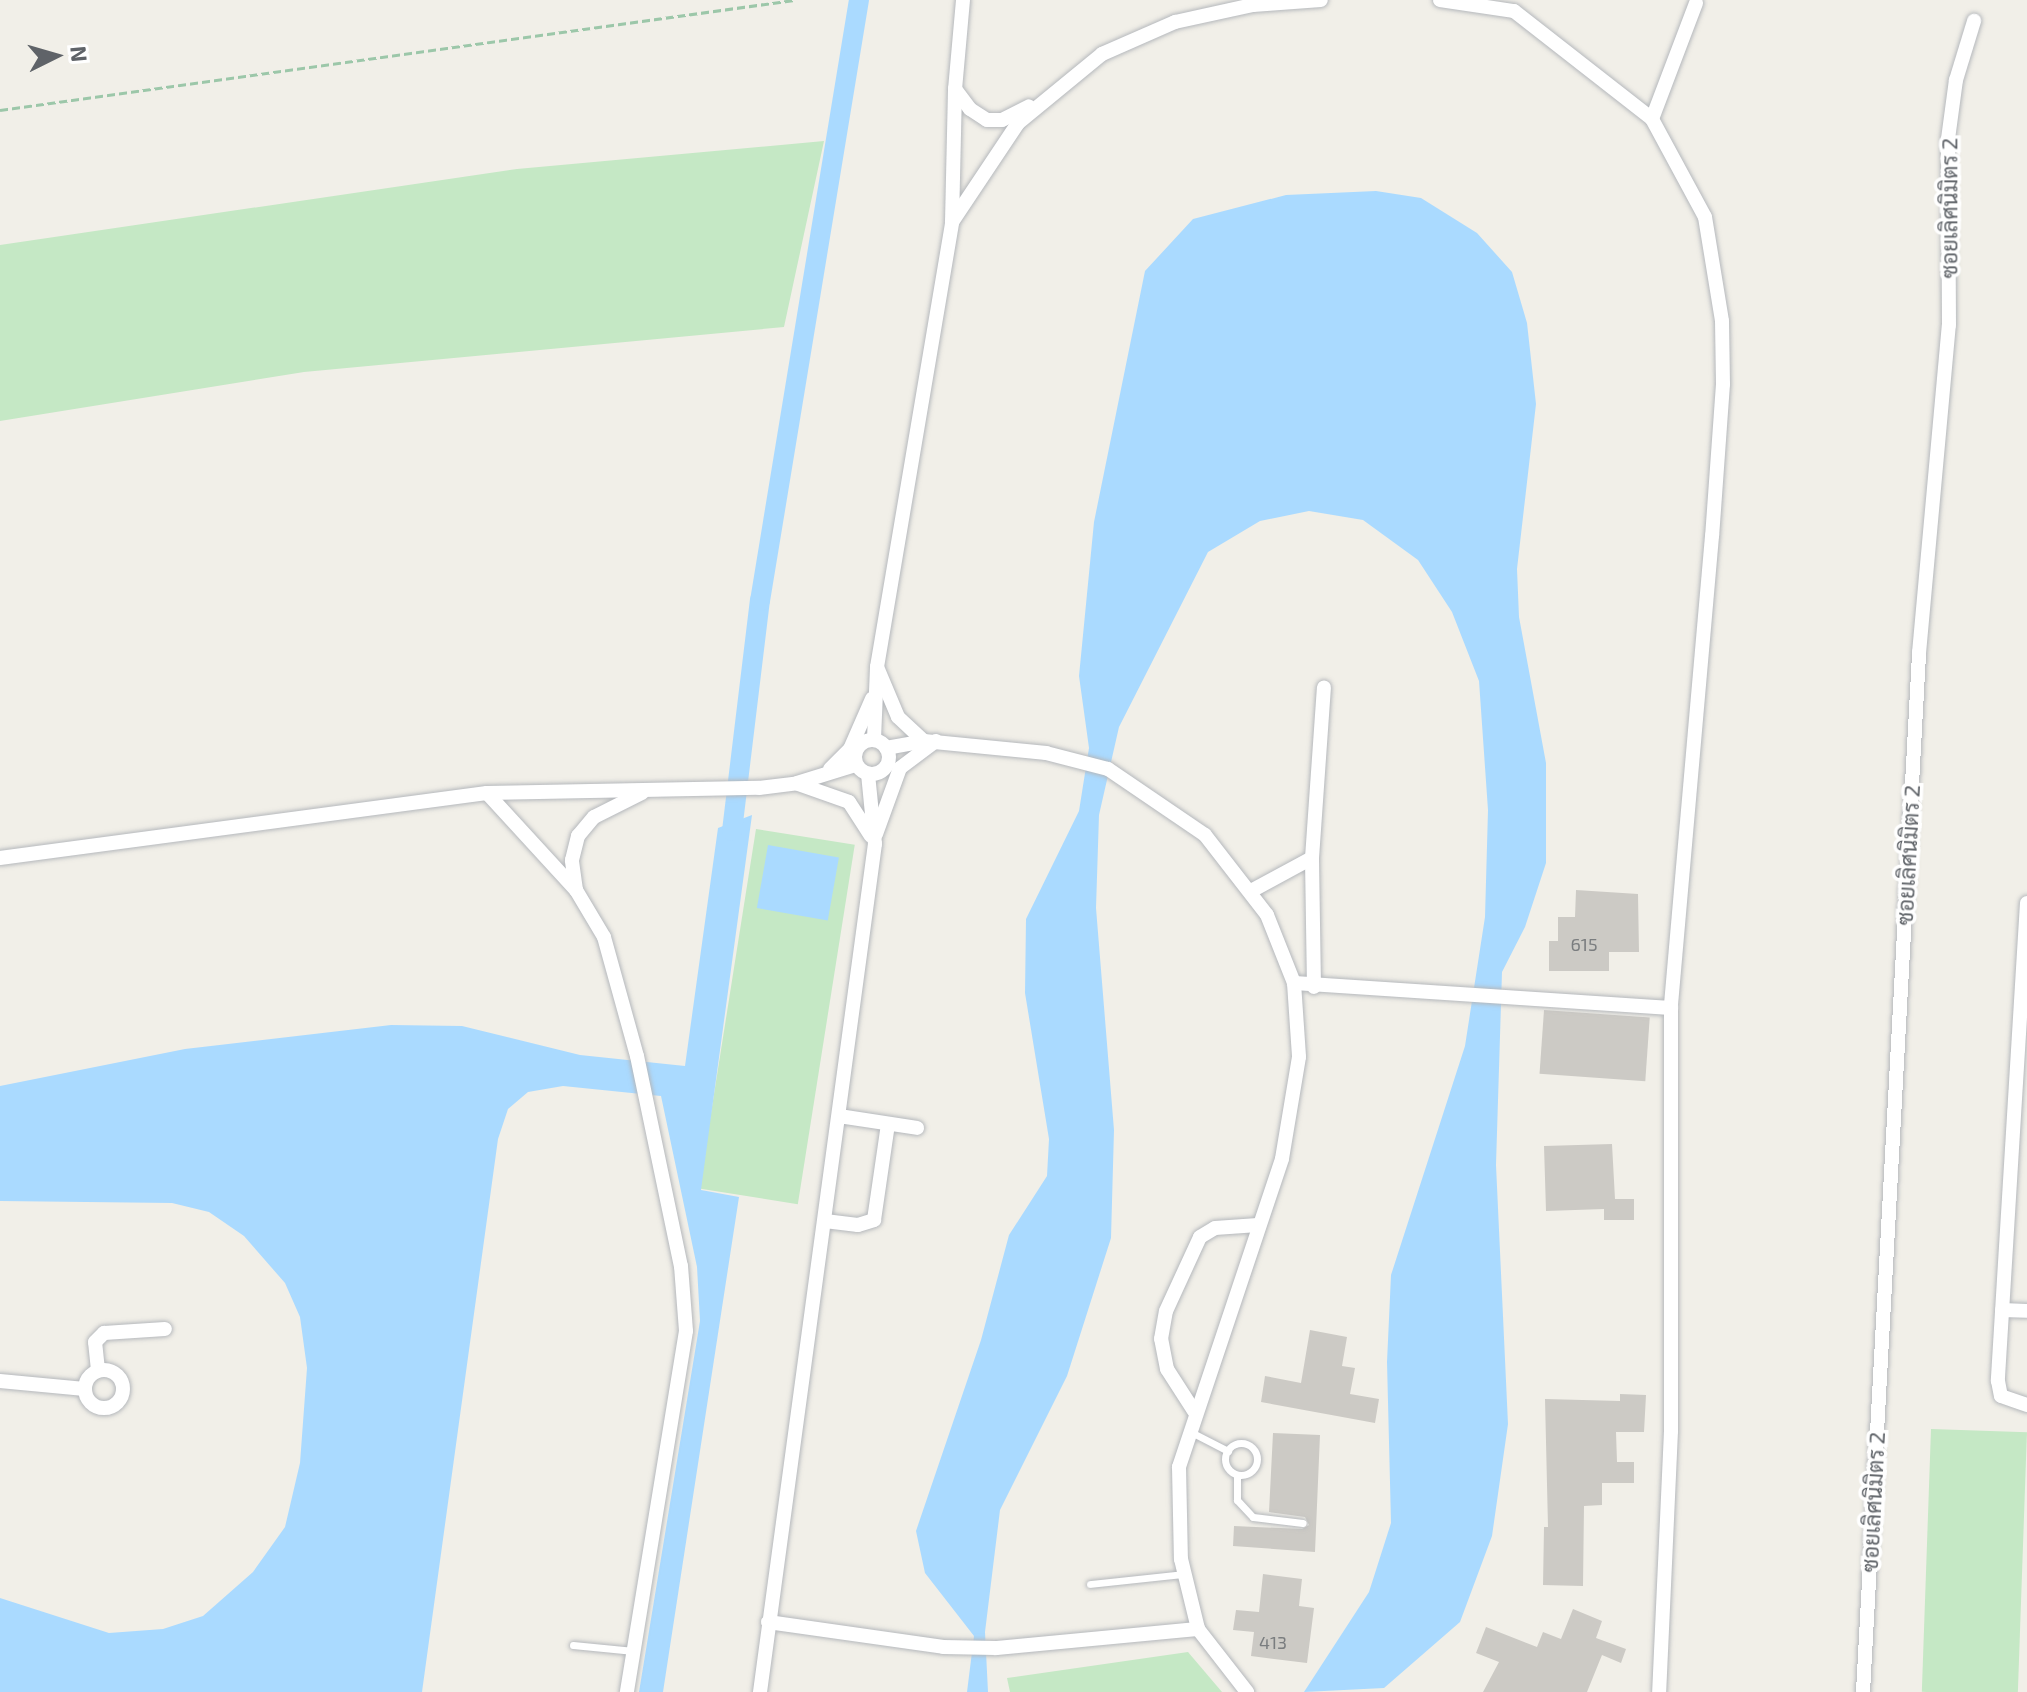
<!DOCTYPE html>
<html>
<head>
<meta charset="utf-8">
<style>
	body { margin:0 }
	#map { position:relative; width:2027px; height:1692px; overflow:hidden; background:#f1efe8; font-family:"Exo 2",Sarabun,sans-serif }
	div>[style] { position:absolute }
	.green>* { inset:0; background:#c5e8c5; transform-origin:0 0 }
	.water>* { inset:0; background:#aadaff; transform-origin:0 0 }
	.canal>* { height:20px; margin:-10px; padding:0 10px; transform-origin:10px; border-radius:10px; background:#aadaff }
	.building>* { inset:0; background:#cccac5; transform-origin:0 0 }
	.path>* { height:3px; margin-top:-1.5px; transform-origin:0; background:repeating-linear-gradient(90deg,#9cc7a9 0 8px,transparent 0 12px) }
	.roads { filter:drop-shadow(0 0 2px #b5b8bc) drop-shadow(0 0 2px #b5b8bc) }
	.service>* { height:7px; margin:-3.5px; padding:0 3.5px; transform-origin:3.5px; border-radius:3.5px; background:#fff }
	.service>.ring { margin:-3.5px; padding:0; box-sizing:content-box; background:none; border:7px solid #fff; border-radius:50% }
	.minor>* { height:14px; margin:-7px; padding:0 7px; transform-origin:7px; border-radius:7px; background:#fff }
	.minor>.ring { margin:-7px; padding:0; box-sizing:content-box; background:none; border:14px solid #fff; border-radius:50% }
	span { translate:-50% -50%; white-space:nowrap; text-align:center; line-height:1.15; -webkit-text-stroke:7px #fff; paint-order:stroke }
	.number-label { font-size:18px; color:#7a7d7f }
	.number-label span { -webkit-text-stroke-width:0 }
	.street-label { font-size:22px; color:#5f6368 }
	.north { position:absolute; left:16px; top:16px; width:80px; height:80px; -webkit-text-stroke:6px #fff; paint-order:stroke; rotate:85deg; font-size:22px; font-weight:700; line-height:32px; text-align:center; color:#5f6368 }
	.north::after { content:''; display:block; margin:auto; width:28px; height:36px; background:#5f6368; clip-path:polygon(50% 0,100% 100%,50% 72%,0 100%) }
</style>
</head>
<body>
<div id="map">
	<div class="green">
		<div style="clip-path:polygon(824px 141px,784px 327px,304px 372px,0 421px,0 245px,517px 169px)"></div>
		<div style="left:756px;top:829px;width:100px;height:364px;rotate:9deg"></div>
		<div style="left:1931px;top:1429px;width:96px;height:263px;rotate:2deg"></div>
		<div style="clip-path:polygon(1188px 1652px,1222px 1692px,1010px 1692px,1007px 1678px)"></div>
	</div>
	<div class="water">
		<div style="clip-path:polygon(1376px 191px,1421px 198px,1477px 233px,1512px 272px,1527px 323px,1536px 404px,1517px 569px,1519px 617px,1546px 763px,1546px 863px,1525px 927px,1502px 972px,1496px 1165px,1508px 1424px,1492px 1536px,1460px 1622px,1384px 1688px,1304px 1692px,1369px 1592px,1391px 1523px,1387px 1362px,1391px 1275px,1465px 1046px,1485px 917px,1488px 810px,1479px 681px,1452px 612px,1418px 560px,1363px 520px,1309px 511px,1260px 521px,1208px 552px,1119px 727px,1099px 815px,1096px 908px,1114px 1130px,1111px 1238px,1067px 1376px,1000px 1510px,985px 1632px,988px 1692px,967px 1692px,974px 1636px,925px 1573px,916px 1531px,981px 1340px,1009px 1235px,1047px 1176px,1049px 1139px,1025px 993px,1026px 919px,1079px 811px,1089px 748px,1079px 676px,1094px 522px,1145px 271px,1193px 219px,1286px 195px)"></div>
		<div style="clip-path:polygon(752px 815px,701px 1190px,739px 1197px,663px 1692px,639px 1692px,700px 1321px,697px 1267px,661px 1096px,563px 1086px,528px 1092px,508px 1109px,498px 1139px,422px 1692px,0 1692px,0 1598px,109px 1633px,163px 1629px,203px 1616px,253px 1572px,285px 1527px,300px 1463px,307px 1368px,300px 1317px,285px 1283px,244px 1236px,209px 1212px,172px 1203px,0 1201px,0 1086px,185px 1049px,391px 1025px,462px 1026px,580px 1055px,685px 1066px,718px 828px)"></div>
		<div style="left:768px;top:845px;width:72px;height:64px;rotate:10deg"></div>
	</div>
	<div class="canal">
		<div style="left:732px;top:831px;width:232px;rotate:-83.1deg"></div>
		<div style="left:760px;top:601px;width:609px;rotate:-80.65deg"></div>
	</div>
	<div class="building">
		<div style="clip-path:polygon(1576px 890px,1638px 894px,1639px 952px,1609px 952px,1609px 971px,1549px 971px,1549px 941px,1558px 941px,1558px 917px,1575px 917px)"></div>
		<div style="left:1544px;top:1010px;width:106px;height:64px;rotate:4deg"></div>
		<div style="clip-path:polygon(1612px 1144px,1615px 1199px,1634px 1199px,1634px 1220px,1604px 1220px,1604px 1209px,1546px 1211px,1544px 1146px)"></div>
		<div style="clip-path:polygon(1310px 1330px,1347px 1337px,1342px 1366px,1355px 1368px,1350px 1394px,1379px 1399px,1375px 1423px,1261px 1402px,1265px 1376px,1301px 1383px)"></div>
		<div style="clip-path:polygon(1620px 1394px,1646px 1395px,1644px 1432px,1616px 1432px,1617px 1462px,1634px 1462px,1634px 1483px,1602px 1483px,1602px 1505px,1584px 1506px,1583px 1586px,1543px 1585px,1544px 1527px,1548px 1527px,1545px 1399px,1620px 1401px)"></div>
		<div style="clip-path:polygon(1273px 1433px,1320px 1435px,1315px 1552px,1233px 1546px,1234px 1526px,1302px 1529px,1309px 1525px,1305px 1517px,1269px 1512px)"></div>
		<div style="clip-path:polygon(1263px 1574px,1302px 1579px,1299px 1606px,1314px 1608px,1307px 1663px,1251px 1656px,1254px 1632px,1233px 1630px,1236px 1610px,1259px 1612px)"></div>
		<div style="clip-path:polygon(1573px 1609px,1602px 1621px,1596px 1638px,1626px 1649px,1621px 1663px,1602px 1655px,1587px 1692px,1483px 1692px,1499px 1662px,1476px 1653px,1486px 1627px,1537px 1647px,1543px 1632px,1561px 1639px)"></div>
	</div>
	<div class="path">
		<div style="left:0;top:110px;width:802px;rotate:-7.89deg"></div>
	</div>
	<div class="roads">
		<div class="service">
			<div style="left:1189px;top:1431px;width:44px;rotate:27.1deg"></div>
			<div class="ring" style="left:1225px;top:1443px;width:25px;height:25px"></div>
			<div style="left:1237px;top:1475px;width:25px;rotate:90deg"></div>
			<div style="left:1237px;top:1500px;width:23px;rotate:47deg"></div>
			<div style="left:1253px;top:1517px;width:50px;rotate:6.8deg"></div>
			<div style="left:1090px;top:1584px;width:94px;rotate:-6.1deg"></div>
			<div style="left:573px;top:1645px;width:61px;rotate:5.6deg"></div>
		</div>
		<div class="minor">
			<div style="left:963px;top:0;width:89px;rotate:95.1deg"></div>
			<div style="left:955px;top:89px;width:25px;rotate:53deg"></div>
			<div style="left:970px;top:109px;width:20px;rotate:33deg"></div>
			<div style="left:987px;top:120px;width:15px"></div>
			<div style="left:1002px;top:120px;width:30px;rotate:-27deg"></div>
			<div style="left:1440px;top:0;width:75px;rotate:8.5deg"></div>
			<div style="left:1514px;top:11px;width:175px;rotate:38deg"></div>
			<div style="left:1652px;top:119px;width:111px;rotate:61.6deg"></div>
			<div style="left:1705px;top:217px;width:105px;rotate:80.7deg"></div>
			<div style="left:1722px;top:321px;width:63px;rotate:89.1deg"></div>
			<div style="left:1723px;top:384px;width:152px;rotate:94.1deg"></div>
			<div style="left:1712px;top:536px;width:474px;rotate:95deg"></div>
			<div style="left:1671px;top:1008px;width:423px;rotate:90deg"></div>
			<div style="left:1671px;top:1431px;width:261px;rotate:92.6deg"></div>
			<div style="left:1652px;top:119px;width:124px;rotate:-69.2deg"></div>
			<div style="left:952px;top:222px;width:119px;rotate:-56.3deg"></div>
			<div style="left:1018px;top:123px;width:109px;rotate:-39.4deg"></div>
			<div style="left:1102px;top:54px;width:80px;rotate:-23.7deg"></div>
			<div style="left:1175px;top:22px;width:80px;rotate:-12.3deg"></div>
			<div style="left:1253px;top:5px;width:68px;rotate:-4.2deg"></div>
			<div style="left:877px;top:667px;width:54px;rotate:67.2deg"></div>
			<div style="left:898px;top:717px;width:35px;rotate:43deg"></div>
			<div style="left:924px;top:741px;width:123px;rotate:5.6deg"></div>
			<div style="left:1046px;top:753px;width:64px;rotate:14.5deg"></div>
			<div style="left:1108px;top:769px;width:117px;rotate:34.2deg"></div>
			<div style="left:1205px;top:835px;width:101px;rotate:52.2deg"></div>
			<div style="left:1267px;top:915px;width:73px;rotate:68.3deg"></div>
			<div style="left:1294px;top:983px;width:74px;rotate:86.1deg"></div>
			<div style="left:1299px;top:1057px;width:103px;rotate:99.5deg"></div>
			<div style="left:1282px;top:1159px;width:325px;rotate:108.5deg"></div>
			<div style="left:1179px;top:1467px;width:92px;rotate:88.8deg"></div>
			<div style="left:1181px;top:1559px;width:72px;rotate:76.3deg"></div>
			<div style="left:1198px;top:1629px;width:80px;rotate:52.1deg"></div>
			<div style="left:874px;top:739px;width:72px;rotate:-87.6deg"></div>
			<div style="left:877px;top:667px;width:451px;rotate:-80.4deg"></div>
			<div style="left:952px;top:222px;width:133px;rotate:-88.7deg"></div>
			<div class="ring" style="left:855px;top:740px;width:20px;height:20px"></div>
			<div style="left:886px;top:748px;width:39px;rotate:-10deg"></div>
			<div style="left:830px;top:769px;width:28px;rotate:-45deg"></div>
			<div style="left:850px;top:749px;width:55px;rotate:-66.3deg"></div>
			<div style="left:798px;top:784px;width:54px;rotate:19.4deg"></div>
			<div style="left:849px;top:802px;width:40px;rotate:57.1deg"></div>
			<div style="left:487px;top:793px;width:132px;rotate:47.5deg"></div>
			<div style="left:576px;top:890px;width:55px;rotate:59.2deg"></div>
			<div style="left:604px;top:937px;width:123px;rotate:74.5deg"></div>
			<div style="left:637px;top:1056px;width:215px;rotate:78.2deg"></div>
			<div style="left:681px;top:1266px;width:65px;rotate:85.6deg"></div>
			<div style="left:686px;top:1331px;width:366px;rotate:99.3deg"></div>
			<div style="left:876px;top:834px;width:70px;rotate:-70deg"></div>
			<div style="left:900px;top:768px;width:45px;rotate:-36.9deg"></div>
			<div style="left:0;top:858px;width:491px;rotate:-7.6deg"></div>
			<div style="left:487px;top:793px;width:272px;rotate:-1.1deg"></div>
			<div style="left:759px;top:788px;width:38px;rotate:-7deg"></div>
			<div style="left:797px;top:783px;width:61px;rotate:-17.2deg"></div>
			<div style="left:576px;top:890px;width:30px;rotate:-98deg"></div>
			<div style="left:572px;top:860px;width:25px;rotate:-76deg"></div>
			<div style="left:578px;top:836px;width:25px;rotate:-50deg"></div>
			<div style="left:594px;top:817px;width:54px;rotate:-26.6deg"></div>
			<div style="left:1251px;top:891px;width:69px;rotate:-28.4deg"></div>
			<div style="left:2027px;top:903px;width:479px;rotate:93.5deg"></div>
			<div style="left:1998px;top:1381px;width:15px;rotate:79deg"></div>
			<div style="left:2001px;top:1396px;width:28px;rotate:19deg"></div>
			<div style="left:1294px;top:983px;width:378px;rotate:3.8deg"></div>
			<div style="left:1314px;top:987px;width:129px;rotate:-90.9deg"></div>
			<div style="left:1312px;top:858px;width:171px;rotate:-86deg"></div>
			<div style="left:839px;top:1116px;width:79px;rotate:8.7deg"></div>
			<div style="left:825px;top:1221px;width:33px;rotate:7deg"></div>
			<div style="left:858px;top:1225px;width:17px;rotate:-17deg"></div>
			<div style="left:874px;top:1220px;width:97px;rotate:-81.7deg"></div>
			<div style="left:2002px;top:1310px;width:25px;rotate:2deg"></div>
			<div style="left:98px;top:1370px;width:28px;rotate:-96deg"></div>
			<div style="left:95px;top:1342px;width:13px;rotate:-45deg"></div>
			<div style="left:104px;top:1333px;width:61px;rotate:-3.8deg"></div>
			<div class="ring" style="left:85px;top:1370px;width:24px;height:24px"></div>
			<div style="left:0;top:1381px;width:85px;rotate:5.4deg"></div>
			<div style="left:1194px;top:1411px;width:50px;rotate:-122.7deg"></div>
			<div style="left:1167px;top:1369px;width:31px;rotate:-101deg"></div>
			<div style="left:1161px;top:1339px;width:28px;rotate:-80deg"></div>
			<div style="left:1166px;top:1311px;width:81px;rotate:-65.3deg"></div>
			<div style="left:1200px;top:1237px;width:17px;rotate:-31deg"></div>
			<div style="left:1215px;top:1228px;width:43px;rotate:-4deg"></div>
			<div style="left:768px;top:1622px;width:177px;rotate:8.1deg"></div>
			<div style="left:943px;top:1647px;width:53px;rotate:1.1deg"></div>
			<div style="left:996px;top:1648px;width:203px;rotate:-5.4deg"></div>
			<div style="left:760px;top:1692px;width:856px;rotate:-82.28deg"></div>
			<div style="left:875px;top:844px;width:70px;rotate:-95.7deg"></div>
			<div style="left:1863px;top:1692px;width:1041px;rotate:-86.91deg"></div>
			<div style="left:1919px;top:653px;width:329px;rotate:-84.8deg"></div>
			<div style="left:1949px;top:325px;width:186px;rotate:-90.3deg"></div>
			<div style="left:1948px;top:139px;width:60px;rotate:-82.3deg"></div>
			<div style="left:1956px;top:80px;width:62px;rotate:-73deg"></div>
		</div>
	</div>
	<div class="number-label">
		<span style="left:1584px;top:944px">615</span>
		<span style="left:1273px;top:1642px">413</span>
	</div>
	<div class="street-label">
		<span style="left:1949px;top:208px;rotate:-90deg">ซอยเลิศนิมิตร 2</span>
		<span style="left:1908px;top:855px;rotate:-87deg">ซอยเลิศนิมิตร 2</span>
		<span style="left:1873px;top:1502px;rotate:-87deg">ซอยเลิศนิมิตร 2</span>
	</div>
	<div class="north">N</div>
</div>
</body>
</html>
